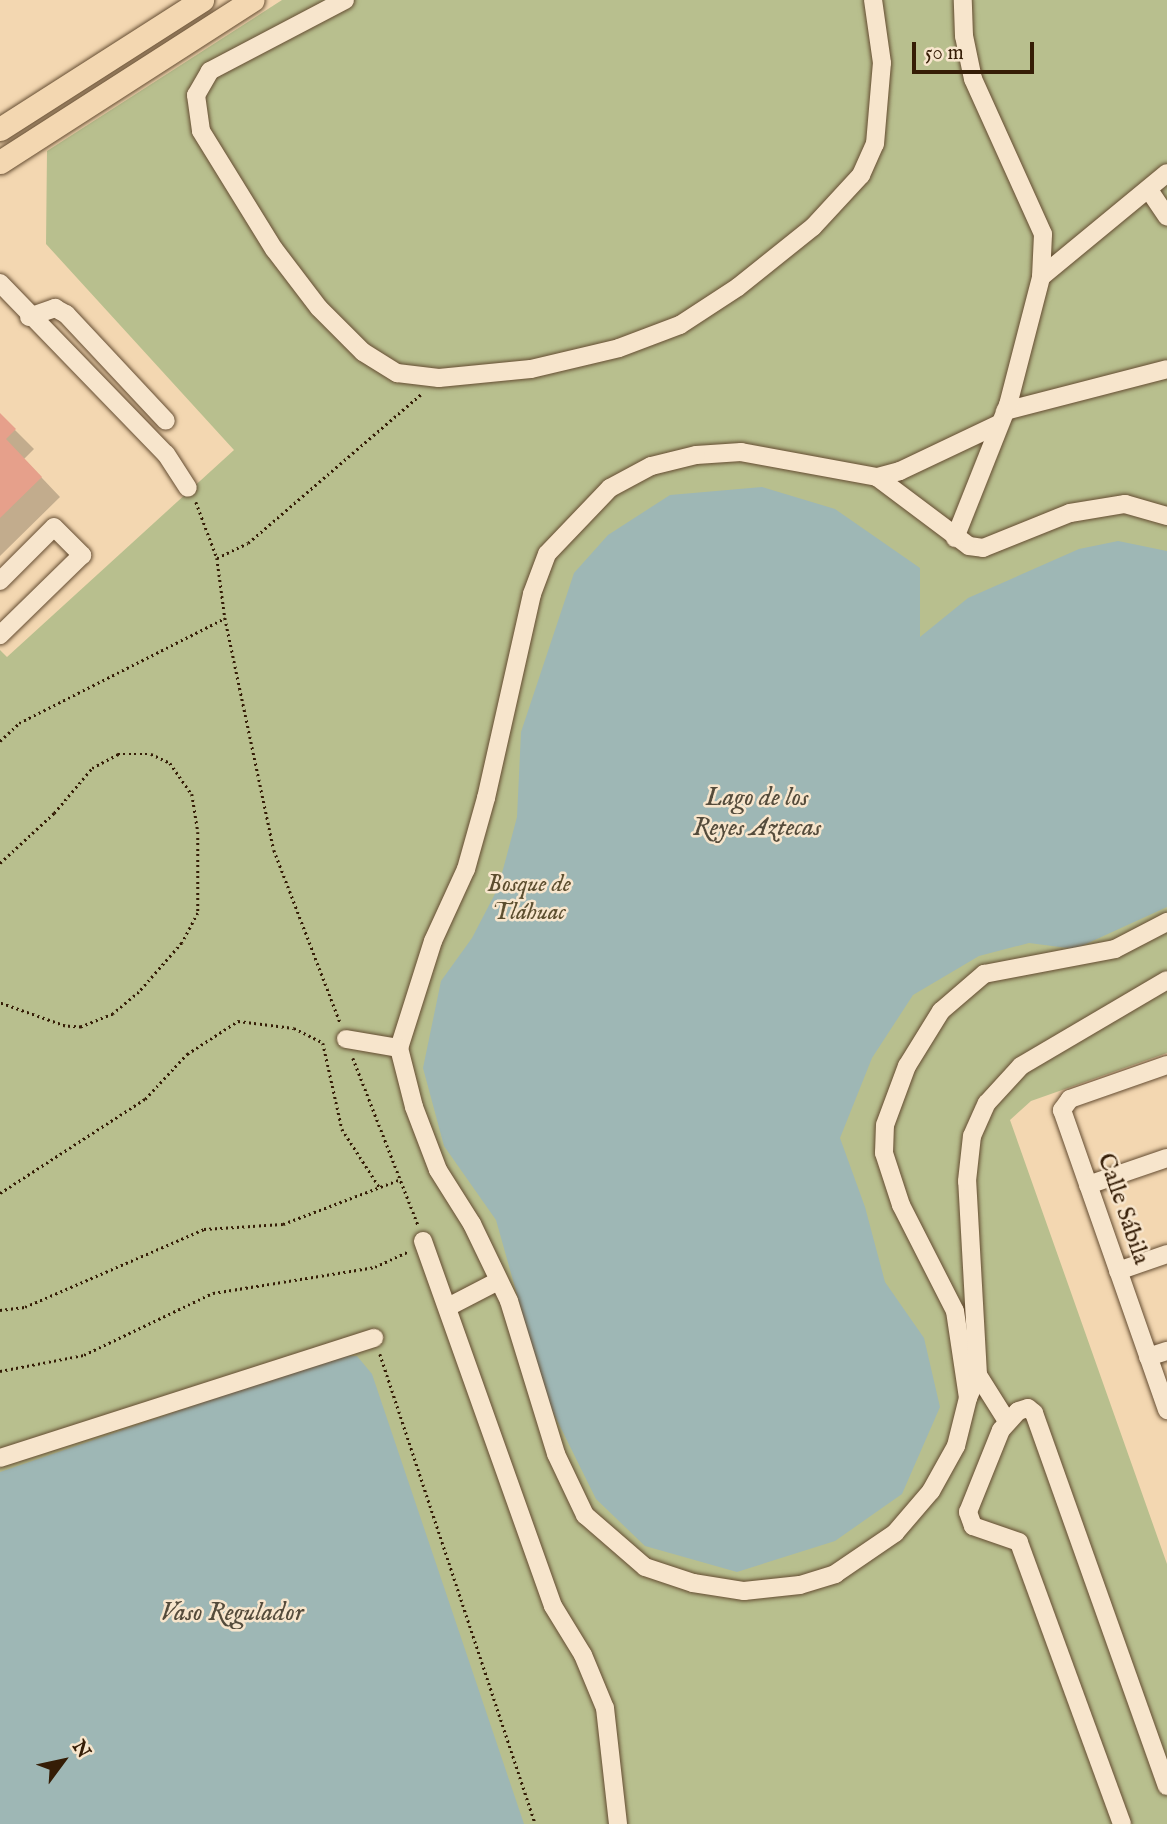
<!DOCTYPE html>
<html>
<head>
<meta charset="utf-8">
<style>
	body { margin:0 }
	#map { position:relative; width:1167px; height:1824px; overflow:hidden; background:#f3d7b1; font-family:"IM FELL English",serif }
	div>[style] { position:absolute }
	.green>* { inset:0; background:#b8bf8e }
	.water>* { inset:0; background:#9eb7b5 }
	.shadow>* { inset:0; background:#0003 }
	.building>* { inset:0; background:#e6a08b }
	.path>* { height:2.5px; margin-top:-1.25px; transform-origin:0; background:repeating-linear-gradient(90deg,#351d06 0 2px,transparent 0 5.5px) }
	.roads { filter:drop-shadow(0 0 2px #644c31) drop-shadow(0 0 2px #644c31) }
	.minor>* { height:18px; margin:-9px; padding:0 9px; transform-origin:9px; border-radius:9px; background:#f7e5cc }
	.major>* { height:23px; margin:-11.5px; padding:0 11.5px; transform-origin:11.5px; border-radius:11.5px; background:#f3d7b1 }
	span { translate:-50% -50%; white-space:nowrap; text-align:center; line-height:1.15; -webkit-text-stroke:5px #f7e5cc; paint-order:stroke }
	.park-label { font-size:24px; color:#5c4e2f; font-style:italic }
	.street-label { font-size:24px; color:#351d06 }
	.water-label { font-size:26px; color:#544b3b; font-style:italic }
	.north { position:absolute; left:28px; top:1726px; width:70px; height:70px; -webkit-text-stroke:5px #f7e5cc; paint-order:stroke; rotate:57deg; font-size:19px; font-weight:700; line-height:28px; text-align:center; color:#351d06 }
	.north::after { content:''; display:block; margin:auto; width:24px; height:32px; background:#351d06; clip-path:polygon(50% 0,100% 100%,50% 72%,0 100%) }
	.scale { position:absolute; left:912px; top:42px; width:122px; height:32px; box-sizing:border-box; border:4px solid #351d06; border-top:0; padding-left:9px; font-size:21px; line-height:24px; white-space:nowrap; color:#351d06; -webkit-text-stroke:5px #f7e5cc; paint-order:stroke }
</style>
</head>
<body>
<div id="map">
	<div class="green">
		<div style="clip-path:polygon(282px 0,1167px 0,1167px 1053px,1031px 1101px,1010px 1120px,1167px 1564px,1167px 1824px,0 1824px,0 650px,7px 657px,234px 450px,46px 244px,47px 151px)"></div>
	</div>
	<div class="water">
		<div style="clip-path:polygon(762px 487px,835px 509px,920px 568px,920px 637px,968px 598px,1079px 549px,1118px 541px,1167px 551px,1167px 907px,1075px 949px,1029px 943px,979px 956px,913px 995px,872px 1058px,840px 1138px,865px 1207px,885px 1282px,924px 1338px,940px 1407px,902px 1494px,835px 1541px,737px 1572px,645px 1546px,596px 1499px,546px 1398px,496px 1220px,444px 1146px,423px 1068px,441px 981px,472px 938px,498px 888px,517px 817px,521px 732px,574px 573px,608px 535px,670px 495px)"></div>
		<div style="clip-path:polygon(338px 1356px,357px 1356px,372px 1374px,524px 1824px,0 1824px,0 1472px)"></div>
	</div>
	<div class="shadow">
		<div style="clip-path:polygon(0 415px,34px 449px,24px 459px,60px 497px,0 556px)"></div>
	</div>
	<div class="building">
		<div style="clip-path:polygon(0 413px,16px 429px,6px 439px,42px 477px,0 518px)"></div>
	</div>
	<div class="path">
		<div style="left:196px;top:502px;width:60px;rotate:69.4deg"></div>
		<div style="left:217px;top:558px;width:61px;rotate:82.4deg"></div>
		<div style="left:225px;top:618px;width:237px;rotate:78.1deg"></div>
		<div style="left:274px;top:850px;width:184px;rotate:69deg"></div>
		<div style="left:217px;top:558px;width:34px;rotate:-26deg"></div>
		<div style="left:248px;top:543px;width:228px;rotate:-40.7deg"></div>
		<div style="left:0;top:741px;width:26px;rotate:-43deg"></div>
		<div style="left:19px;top:723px;width:231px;rotate:-27deg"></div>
		<div style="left:0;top:863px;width:74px;rotate:-42.8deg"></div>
		<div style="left:54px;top:813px;width:59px;rotate:-49.8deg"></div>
		<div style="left:92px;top:768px;width:30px;rotate:-28deg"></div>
		<div style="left:118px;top:754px;width:33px"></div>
		<div style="left:151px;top:754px;width:21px;rotate:25deg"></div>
		<div style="left:170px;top:763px;width:38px;rotate:55deg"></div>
		<div style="left:192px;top:794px;width:38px;rotate:81deg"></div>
		<div style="left:198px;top:832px;width:81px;rotate:90deg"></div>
		<div style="left:198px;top:913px;width:34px;rotate:118deg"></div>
		<div style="left:182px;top:943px;width:65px;rotate:131.3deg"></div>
		<div style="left:139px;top:992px;width:34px;rotate:140deg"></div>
		<div style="left:113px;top:1014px;width:35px;rotate:158deg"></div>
		<div style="left:81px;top:1027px;width:16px;rotate:-176deg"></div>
		<div style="left:65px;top:1026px;width:69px;rotate:-160.5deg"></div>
		<div style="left:353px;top:1058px;width:179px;rotate:68.7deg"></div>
		<div style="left:0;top:1193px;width:173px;rotate:-33deg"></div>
		<div style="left:145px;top:1099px;width:62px;rotate:-47deg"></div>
		<div style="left:187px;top:1054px;width:61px;rotate:-32.9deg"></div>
		<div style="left:238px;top:1021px;width:56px;rotate:7.1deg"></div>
		<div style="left:294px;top:1028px;width:33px;rotate:27deg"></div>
		<div style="left:323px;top:1043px;width:88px;rotate:77.5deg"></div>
		<div style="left:342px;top:1129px;width:70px;rotate:57.2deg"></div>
		<div style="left:0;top:1310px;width:25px;rotate:-7deg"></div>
		<div style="left:25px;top:1307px;width:195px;rotate:-23.5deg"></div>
		<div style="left:204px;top:1229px;width:79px;rotate:-3.6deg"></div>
		<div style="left:283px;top:1224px;width:126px;rotate:-20.9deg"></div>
		<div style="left:380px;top:1354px;width:495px;rotate:71.7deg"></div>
		<div style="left:0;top:1371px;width:86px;rotate:-10.8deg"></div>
		<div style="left:84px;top:1355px;width:143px;rotate:-25.7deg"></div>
		<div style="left:213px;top:1293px;width:164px;rotate:-9.1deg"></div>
		<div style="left:375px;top:1267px;width:38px;rotate:-25deg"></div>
	</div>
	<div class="roads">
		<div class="minor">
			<div style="left:345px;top:0;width:153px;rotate:152.3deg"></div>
			<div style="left:210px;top:71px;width:28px;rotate:120deg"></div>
			<div style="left:196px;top:95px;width:36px;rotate:82deg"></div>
			<div style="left:201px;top:131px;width:139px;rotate:58.3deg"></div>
			<div style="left:274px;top:249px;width:74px;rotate:52.7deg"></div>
			<div style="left:319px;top:308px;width:62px;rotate:45deg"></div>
			<div style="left:363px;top:352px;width:40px;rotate:32deg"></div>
			<div style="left:397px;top:373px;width:42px;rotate:6.8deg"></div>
			<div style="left:439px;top:378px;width:92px;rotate:-5.6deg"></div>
			<div style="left:531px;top:369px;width:90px;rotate:-13.4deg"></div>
			<div style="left:619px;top:348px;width:65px;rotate:-20.7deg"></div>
			<div style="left:680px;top:325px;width:69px;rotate:-33.2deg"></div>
			<div style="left:738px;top:287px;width:96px;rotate:-38.7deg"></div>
			<div style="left:813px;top:227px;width:71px;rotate:-47.3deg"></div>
			<div style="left:861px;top:175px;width:34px;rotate:-66deg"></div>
			<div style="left:875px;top:144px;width:81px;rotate:-85.1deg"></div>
			<div style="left:882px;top:63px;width:64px;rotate:-98.1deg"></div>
			<div style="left:1149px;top:190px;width:32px;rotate:56deg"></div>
			<div style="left:1041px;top:277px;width:163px;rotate:-39.5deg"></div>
			<div style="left:0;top:283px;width:238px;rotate:45.9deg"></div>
			<div style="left:166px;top:454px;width:40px;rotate:57.1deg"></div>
			<div style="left:29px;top:317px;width:28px;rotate:-19deg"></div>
			<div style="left:55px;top:308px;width:13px;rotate:29deg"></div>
			<div style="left:66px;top:314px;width:146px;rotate:46.9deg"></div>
			<div style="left:1005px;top:411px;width:167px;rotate:-14.5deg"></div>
			<div style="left:999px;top:424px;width:110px;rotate:154.6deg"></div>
			<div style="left:900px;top:471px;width:24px;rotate:165deg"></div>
			<div style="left:877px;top:477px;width:138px;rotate:-169.6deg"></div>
			<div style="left:741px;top:452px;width:45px;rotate:176.2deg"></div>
			<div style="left:696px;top:455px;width:46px;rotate:166.3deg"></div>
			<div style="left:651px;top:466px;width:47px;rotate:151.8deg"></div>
			<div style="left:610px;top:488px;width:91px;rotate:133.7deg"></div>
			<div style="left:547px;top:554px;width:43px;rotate:110.6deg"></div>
			<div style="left:532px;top:594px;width:209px;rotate:102.7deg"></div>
			<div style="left:486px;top:798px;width:74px;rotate:105.7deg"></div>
			<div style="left:466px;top:869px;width:79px;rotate:114.6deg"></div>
			<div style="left:433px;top:941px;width:112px;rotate:107.6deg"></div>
			<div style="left:399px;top:1048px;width:61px;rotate:75.7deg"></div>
			<div style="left:414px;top:1107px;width:67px;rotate:69.1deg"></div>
			<div style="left:438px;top:1170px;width:64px;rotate:57.8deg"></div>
			<div style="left:472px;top:1224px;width:85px;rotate:64.3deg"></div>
			<div style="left:509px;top:1301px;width:160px;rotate:72.9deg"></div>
			<div style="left:556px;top:1454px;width:68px;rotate:64.6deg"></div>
			<div style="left:585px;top:1515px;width:79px;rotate:40.9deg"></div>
			<div style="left:645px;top:1567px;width:51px;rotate:18.4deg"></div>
			<div style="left:693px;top:1583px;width:52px;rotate:8.9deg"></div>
			<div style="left:744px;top:1591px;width:56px;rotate:-6.1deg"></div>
			<div style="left:800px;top:1585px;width:37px;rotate:-17deg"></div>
			<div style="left:835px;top:1574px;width:73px;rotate:-34.3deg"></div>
			<div style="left:895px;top:1533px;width:55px;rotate:-49.4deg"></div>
			<div style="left:931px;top:1491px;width:51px;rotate:-60.9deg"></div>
			<div style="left:956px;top:1446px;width:49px;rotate:-76deg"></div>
			<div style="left:968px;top:1398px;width:88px;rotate:-98.5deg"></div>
			<div style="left:955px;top:1311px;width:119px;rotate:-117deg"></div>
			<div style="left:901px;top:1205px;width:55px;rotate:-108.1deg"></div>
			<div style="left:884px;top:1153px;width:28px;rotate:-88deg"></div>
			<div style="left:885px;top:1125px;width:63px;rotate:-69.6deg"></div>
			<div style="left:907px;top:1066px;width:65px;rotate:-58.3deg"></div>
			<div style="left:941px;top:1011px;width:57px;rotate:-40.7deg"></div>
			<div style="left:984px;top:974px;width:133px;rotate:-10.8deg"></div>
			<div style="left:1115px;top:949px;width:59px;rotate:-27.4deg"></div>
			<div style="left:877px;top:477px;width:115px;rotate:36.9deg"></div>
			<div style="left:969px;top:546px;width:14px;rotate:8deg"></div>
			<div style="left:983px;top:548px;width:94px;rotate:-21.9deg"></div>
			<div style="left:1070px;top:513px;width:56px;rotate:-9.3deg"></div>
			<div style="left:1125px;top:504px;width:44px;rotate:15.9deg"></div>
			<div style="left:955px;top:538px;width:143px;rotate:-68.3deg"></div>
			<div style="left:1008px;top:405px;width:132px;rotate:-75.5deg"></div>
			<div style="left:1041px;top:277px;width:43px;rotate:-87.3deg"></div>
			<div style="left:1043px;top:234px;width:170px;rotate:-114.3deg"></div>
			<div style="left:973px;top:79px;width:44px;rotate:-101.8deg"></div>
			<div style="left:964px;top:36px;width:36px;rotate:-92deg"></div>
			<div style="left:0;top:581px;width:76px;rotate:-45deg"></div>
			<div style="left:54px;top:527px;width:40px;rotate:45deg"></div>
			<div style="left:82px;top:555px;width:115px;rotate:135.7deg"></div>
			<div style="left:346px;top:1039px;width:54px;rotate:9.6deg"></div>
			<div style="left:1167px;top:1065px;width:103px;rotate:160.7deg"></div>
			<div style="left:1070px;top:1099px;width:14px;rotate:126deg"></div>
			<div style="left:1062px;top:1110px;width:318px;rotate:70.7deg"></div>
			<div style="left:1088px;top:1185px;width:83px;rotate:-18.9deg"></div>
			<div style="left:423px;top:1241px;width:387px;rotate:70.4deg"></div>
			<div style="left:553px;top:1606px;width:57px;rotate:58.5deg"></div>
			<div style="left:583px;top:1655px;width:57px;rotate:67.5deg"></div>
			<div style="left:605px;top:1708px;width:117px;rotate:83.6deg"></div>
			<div style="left:1118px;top:1271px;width:52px;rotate:-19.1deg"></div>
			<div style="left:448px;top:1307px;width:56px;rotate:-27.5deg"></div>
			<div style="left:1148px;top:1357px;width:20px;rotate:-18deg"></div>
			<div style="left:978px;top:1375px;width:54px;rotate:57.8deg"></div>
			<div style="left:968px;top:1398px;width:25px;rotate:-67deg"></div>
			<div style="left:978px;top:1375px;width:194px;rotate:-93.2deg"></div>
			<div style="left:967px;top:1181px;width:45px;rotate:-83.7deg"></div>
			<div style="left:972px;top:1136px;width:36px;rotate:-66deg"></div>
			<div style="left:987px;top:1103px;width:50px;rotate:-47.4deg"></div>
			<div style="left:1021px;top:1066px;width:169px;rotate:-30.5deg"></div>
			<div style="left:0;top:1458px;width:393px;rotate:-17.8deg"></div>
			<div style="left:1122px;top:1824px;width:300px;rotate:-110.1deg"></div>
			<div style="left:1019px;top:1542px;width:49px;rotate:-160.8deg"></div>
			<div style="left:973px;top:1526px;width:15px;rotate:-110deg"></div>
			<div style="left:968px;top:1512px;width:88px;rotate:-68.1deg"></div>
			<div style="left:1001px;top:1430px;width:25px;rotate:-48deg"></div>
			<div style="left:1018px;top:1411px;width:10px;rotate:-17deg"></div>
			<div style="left:1028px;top:1408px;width:8px;rotate:40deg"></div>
			<div style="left:1034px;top:1413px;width:396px;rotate:70.4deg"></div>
		</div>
		<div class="major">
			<div style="left:0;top:129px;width:240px;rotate:-32.6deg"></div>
			<div style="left:0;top:162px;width:300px;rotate:-32.7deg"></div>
		</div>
	</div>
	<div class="park-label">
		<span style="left:529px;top:899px">Bosque de<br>Tláhuac</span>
	</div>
	<div class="street-label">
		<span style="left:1123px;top:1209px;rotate:71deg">Calle Sábila</span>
	</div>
	<div class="water-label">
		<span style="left:757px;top:813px">Lago de los<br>Reyes Aztecas</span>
		<span style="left:232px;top:1613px">Vaso Regulador</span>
	</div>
	<div class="north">N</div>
	<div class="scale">50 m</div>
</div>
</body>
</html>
